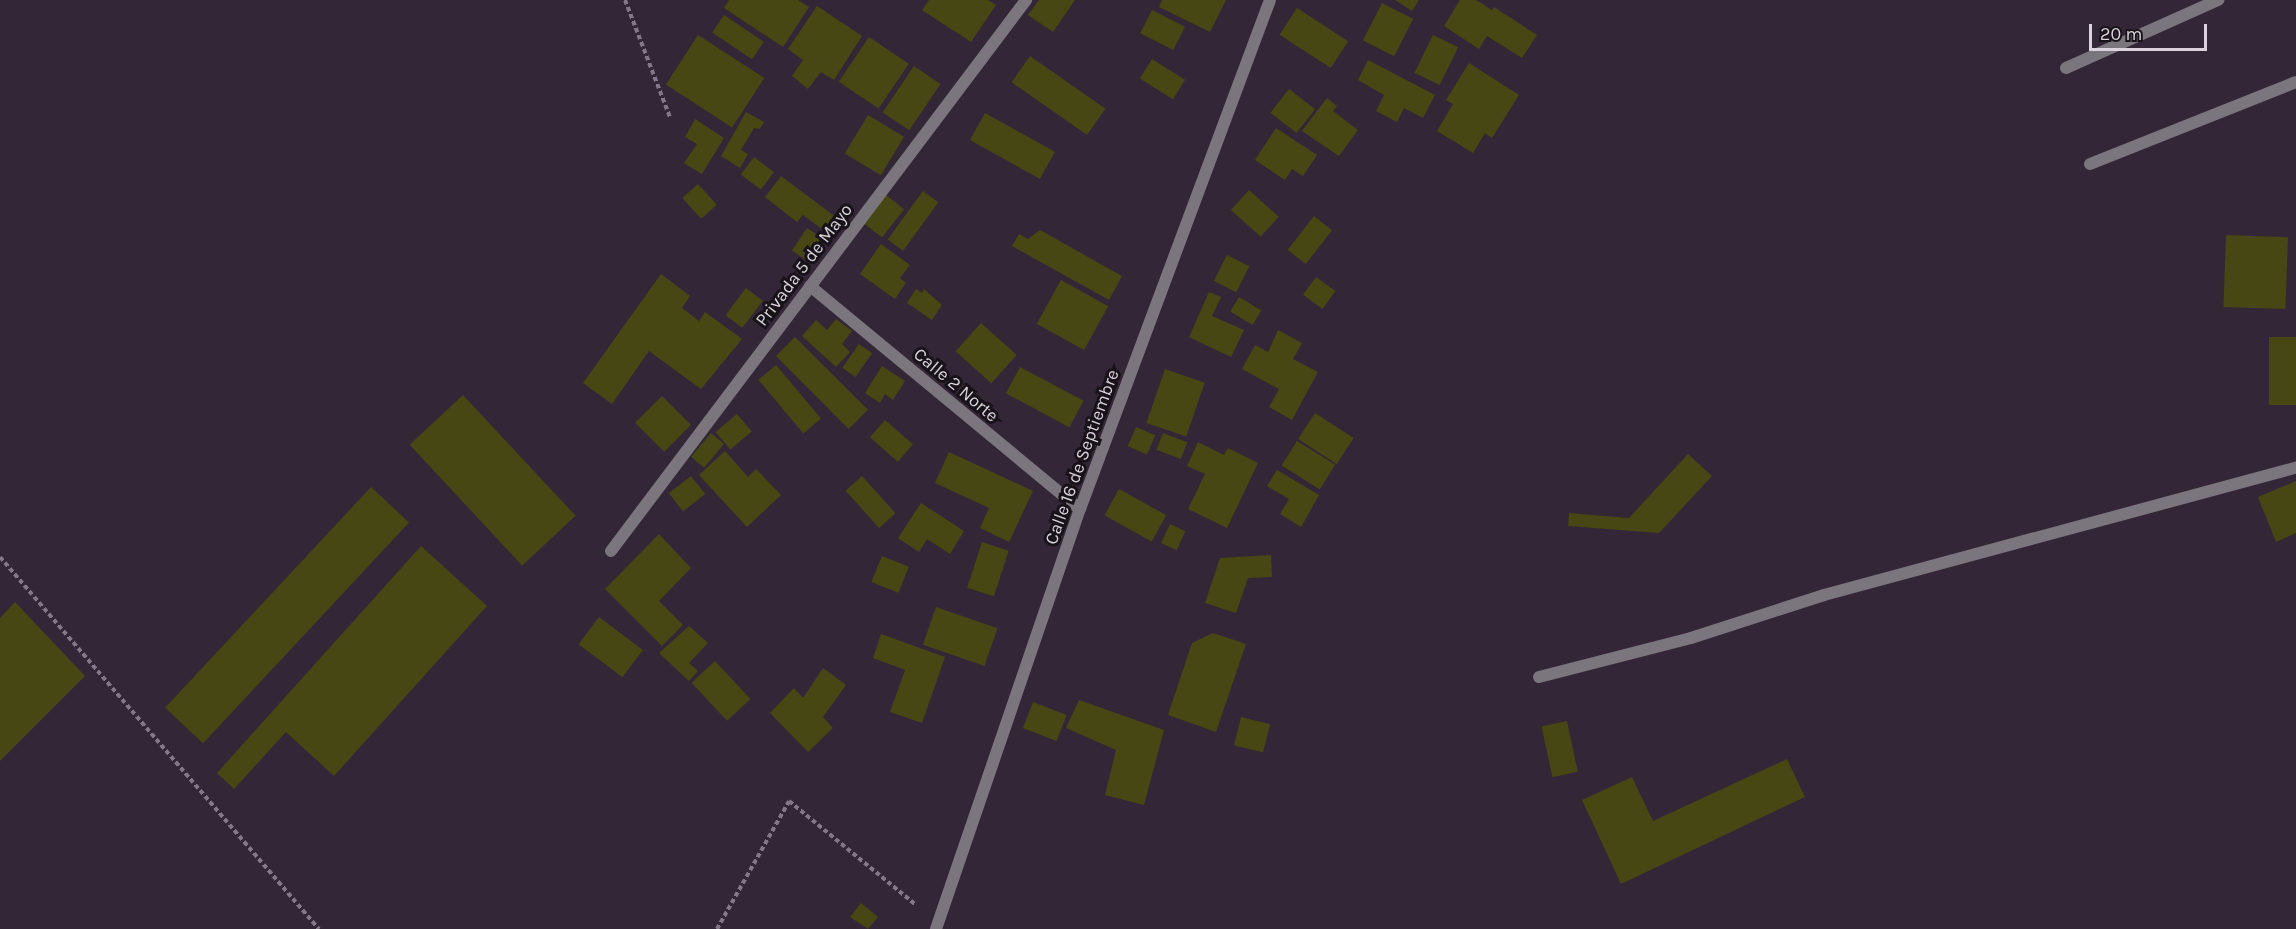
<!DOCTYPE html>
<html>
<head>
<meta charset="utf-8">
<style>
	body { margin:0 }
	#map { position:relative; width:2296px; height:929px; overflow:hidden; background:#332737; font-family:Karla,sans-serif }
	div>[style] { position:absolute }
	.building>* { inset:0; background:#464712; transform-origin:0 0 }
	.path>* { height:4px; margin-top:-2px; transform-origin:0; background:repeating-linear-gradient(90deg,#837986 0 4.5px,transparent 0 7.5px) }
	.lane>* { height:12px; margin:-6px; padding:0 6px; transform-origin:6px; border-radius:6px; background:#7b757d }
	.street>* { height:12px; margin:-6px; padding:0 6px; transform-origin:6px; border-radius:6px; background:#7b757d }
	span { translate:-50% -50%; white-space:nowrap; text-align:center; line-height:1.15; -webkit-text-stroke:6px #181219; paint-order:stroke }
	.street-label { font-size:18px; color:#dad2dc }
	.scale { position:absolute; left:2089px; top:24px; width:118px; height:27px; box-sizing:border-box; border:3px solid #dad2dc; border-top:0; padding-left:8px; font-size:18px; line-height:21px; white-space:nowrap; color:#dad2dc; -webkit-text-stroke:4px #181219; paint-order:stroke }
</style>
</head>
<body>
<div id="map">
	<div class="building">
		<div style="clip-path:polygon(729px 0,798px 0,809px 7px,783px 47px,724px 8px)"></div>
		<div style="clip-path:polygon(929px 0,988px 0,996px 5px,971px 42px,922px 10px)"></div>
		<div style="clip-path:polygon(1039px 0,1075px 0,1053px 32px,1028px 15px)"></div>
		<div style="clip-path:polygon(1162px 0,1226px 0,1210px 32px,1159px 7px)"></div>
		<div style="clip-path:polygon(1395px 0,1419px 0,1412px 11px)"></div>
		<div style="clip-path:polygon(1460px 0,1476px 0,1492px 10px,1494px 7px,1537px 35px,1522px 58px,1487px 36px,1479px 49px,1444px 26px)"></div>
		<div style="left:1382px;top:3px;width:35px;height:42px;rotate:27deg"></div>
		<div style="clip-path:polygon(817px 6px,862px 36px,834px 80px,821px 72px,808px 89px,792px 76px,803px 60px,788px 49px)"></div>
		<div style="left:1297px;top:8px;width:61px;height:32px;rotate:33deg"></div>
		<div style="left:1152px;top:10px;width:37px;height:26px;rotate:27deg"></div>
		<div style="left:724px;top:15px;width:48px;height:21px;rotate:34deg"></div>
		<div style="left:698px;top:35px;width:79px;height:59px;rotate:33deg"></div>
		<div style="left:1433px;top:35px;width:28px;height:42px;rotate:26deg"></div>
		<div style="left:869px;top:37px;width:48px;height:54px;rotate:34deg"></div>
		<div style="left:1030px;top:56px;width:92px;height:32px;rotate:35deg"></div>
		<div style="left:1152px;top:59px;width:39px;height:23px;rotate:32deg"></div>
		<div style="clip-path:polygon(1368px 60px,1435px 95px,1423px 118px,1404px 108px,1397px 122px,1376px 111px,1384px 95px,1358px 80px)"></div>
		<div style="clip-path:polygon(1469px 63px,1519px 95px,1492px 138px,1485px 133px,1473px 153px,1437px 131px,1453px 104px,1446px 100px)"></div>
		<div style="left:914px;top:66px;width:32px;height:56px;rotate:34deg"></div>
		<div style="left:1289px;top:89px;width:33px;height:30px;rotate:38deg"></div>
		<div style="clip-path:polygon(1327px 98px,1337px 106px,1333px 111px,1358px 130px,1339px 156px,1302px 131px)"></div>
		<div style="clip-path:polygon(746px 112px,764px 122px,760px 129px,754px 128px,741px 150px,748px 154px,740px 168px,721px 156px)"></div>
		<div style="left:985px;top:113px;width:80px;height:31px;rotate:29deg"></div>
		<div style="left:868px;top:115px;width:42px;height:45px;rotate:31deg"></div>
		<div style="clip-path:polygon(695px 119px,724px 138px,702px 174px,684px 163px,697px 144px,685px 137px)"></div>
		<div style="clip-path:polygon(1276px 128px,1317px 155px,1303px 176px,1292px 169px,1285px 180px,1255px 160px)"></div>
		<div style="left:754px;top:157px;width:25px;height:22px;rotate:37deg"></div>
		<div style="clip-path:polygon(781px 176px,837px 218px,826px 232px,803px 215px,797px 222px,765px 197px)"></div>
		<div style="left:698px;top:184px;width:28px;height:21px;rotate:48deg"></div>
		<div style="left:1249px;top:190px;width:40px;height:27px;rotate:42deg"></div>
		<div style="left:923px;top:191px;width:19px;height:60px;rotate:36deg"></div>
		<div style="left:886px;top:195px;width:23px;height:36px;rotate:38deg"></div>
		<div style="left:1314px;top:216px;width:23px;height:43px;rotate:38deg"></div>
		<div style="left:807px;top:228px;width:18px;height:27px;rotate:34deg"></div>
		<div style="clip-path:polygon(1040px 230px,1122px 276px,1109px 300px,1012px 246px,1019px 234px,1028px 239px)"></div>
		<div style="left:2226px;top:235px;width:62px;height:72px;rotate:2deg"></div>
		<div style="clip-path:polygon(881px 244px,910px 265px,900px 278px,906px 283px,895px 299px,860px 274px)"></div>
		<div style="left:1227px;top:255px;width:25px;height:29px;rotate:27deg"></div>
		<div style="clip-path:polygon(661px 274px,690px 296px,682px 308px,699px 321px,705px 312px,742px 339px,701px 389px,649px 351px,612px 404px,583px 383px)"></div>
		<div style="left:1316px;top:277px;width:24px;height:22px;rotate:36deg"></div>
		<div style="left:1061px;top:280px;width:54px;height:50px;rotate:29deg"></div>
		<div style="left:746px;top:288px;width:21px;height:34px;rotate:37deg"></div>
		<div style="clip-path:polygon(916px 289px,922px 293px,924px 289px,942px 305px,932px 320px,907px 303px)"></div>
		<div style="clip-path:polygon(1209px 292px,1221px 297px,1212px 316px,1244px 330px,1231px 357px,1189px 337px)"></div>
		<div style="left:1239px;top:297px;width:26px;height:17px;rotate:31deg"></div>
		<div style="clip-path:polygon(836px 319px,852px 331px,842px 344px,850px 352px,836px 367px,802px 336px,816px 320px,827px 330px)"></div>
		<div style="left:981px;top:323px;width:48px;height:38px;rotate:42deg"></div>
		<div style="clip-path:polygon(1278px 330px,1302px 343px,1293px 359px,1318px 372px,1292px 420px,1269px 407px,1279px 389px,1242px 369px,1255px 345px,1268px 352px)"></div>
		<div style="left:795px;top:337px;width:103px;height:27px;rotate:45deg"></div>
		<div style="left:2269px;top:337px;width:27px;height:68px"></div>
		<div style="left:859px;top:344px;width:16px;height:29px;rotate:35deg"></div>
		<div style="left:776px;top:365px;width:70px;height:23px;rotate:50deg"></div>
		<div style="clip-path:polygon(882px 366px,905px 381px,893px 400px,885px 394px,880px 403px,865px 393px)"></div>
		<div style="left:1020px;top:367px;width:72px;height:30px;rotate:28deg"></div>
		<div style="left:1165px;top:369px;width:42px;height:57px;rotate:19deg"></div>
		<div style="left:463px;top:395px;width:165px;height:73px;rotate:47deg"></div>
		<div style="left:662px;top:396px;width:41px;height:38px;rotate:45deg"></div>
		<div style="left:1315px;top:413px;width:46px;height:31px;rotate:33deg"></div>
		<div style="left:737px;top:414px;width:23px;height:28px;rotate:50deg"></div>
		<div style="left:885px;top:420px;width:37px;height:23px;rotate:41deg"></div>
		<div style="left:1136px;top:427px;width:21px;height:21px;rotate:23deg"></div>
		<div style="left:711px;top:433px;width:17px;height:31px;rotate:40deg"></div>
		<div style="left:1163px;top:433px;width:26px;height:18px;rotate:21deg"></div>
		<div style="left:1297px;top:441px;width:45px;height:29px;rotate:32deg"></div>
		<div style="clip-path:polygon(1198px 442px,1224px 455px,1228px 448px,1258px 463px,1227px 528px,1188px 509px,1205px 474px,1187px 466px)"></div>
		<div style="clip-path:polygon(725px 451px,748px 477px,756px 469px,781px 495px,747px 527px,699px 475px)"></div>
		<div style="clip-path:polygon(949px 452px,1033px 491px,1009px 542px,980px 528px,989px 508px,935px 483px)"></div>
		<div style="clip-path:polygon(1688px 454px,1712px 476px,1659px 533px,1568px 526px,1569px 513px,1629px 518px)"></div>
		<div style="clip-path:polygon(1277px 470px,1319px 495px,1301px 527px,1280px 514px,1289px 499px,1267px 486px)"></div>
		<div style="left:691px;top:476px;width:23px;height:28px;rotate:52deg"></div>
		<div style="left:862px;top:476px;width:50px;height:22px;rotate:48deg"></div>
		<div style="clip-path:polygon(2296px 481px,2296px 533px,2276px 542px,2258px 497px)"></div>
		<div style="left:371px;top:487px;width:52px;height:302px;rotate:43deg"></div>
		<div style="left:1119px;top:489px;width:54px;height:30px;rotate:29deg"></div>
		<div style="clip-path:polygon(921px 503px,964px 531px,950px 554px,927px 539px,919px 552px,898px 538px)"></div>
		<div style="left:1170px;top:524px;width:17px;height:21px;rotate:25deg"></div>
		<div style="clip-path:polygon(659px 534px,691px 568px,659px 601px,683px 625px,662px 646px,605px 589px)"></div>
		<div style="left:982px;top:542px;width:28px;height:48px;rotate:18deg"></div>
		<div style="clip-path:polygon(421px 546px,487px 606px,334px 776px,286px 732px,234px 789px,217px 773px)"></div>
		<div style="clip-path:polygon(1271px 555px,1272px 577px,1248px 578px,1236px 613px,1205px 603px,1220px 558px)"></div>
		<div style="left:882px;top:556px;width:29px;height:28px;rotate:22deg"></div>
		<div style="clip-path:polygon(15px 602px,85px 676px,0 761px,0 618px)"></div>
		<div style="left:936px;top:607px;width:65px;height:40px;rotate:19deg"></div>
		<div style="left:599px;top:617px;width:55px;height:34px;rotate:37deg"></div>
		<div style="clip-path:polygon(689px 626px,708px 643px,689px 663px,698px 671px,689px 681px,659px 653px)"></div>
		<div style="clip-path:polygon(1213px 633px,1246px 644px,1216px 732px,1168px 715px,1192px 643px)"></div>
		<div style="clip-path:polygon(881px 634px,945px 657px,922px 723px,890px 712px,905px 670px,873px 658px)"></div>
		<div style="left:715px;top:661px;width:52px;height:32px;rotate:47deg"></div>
		<div style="clip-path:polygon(823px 668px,846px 685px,823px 717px,833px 728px,808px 752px,770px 713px,794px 688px,803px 698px)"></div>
		<div style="clip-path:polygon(1079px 700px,1164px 730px,1144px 805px,1105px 795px,1116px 750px,1066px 728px)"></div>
		<div style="left:1033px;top:702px;width:36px;height:28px;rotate:21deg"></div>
		<div style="left:1241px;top:717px;width:30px;height:29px;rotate:14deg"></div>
		<div style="left:1567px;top:721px;width:52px;height:26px;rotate:78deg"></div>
		<div style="clip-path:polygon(1787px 759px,1805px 797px,1621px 884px,1582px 800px,1632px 777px,1653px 821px)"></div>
		<div style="clip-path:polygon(861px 903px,878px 917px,868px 929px,850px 917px)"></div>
	</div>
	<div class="path">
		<div style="left:625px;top:0;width:125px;rotate:69deg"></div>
		<div style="left:0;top:557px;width:490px;rotate:49.4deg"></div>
		<div style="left:717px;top:929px;width:147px;rotate:-60.6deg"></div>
		<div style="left:789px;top:801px;width:164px;rotate:39.3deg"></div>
	</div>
	<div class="lane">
		<div style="left:2066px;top:68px;width:167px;rotate:-24.1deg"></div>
		<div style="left:2090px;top:164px;width:222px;rotate:-21.7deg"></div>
		<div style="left:1539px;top:677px;width:157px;rotate:-14.4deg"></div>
		<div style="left:1691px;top:638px;width:140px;rotate:-17.9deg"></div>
		<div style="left:1824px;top:595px;width:489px;rotate:-15.1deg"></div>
	</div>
	<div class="street">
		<div style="left:810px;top:286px;width:350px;rotate:39.6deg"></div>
		<div style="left:611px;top:551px;width:690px;rotate:-53.01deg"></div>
		<div style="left:936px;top:929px;width:444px;rotate:-71.1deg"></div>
		<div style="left:1080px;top:509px;width:543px;rotate:-69.53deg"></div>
	</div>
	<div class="street-label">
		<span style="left:804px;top:265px;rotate:-53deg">Privada 5 de Mayo</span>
		<span style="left:956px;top:385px;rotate:40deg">Calle 2 Norte</span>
		<span style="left:1082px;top:457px;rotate:-70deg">Calle 16 de Septiembre</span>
	</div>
	<div class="scale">20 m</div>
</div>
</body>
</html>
